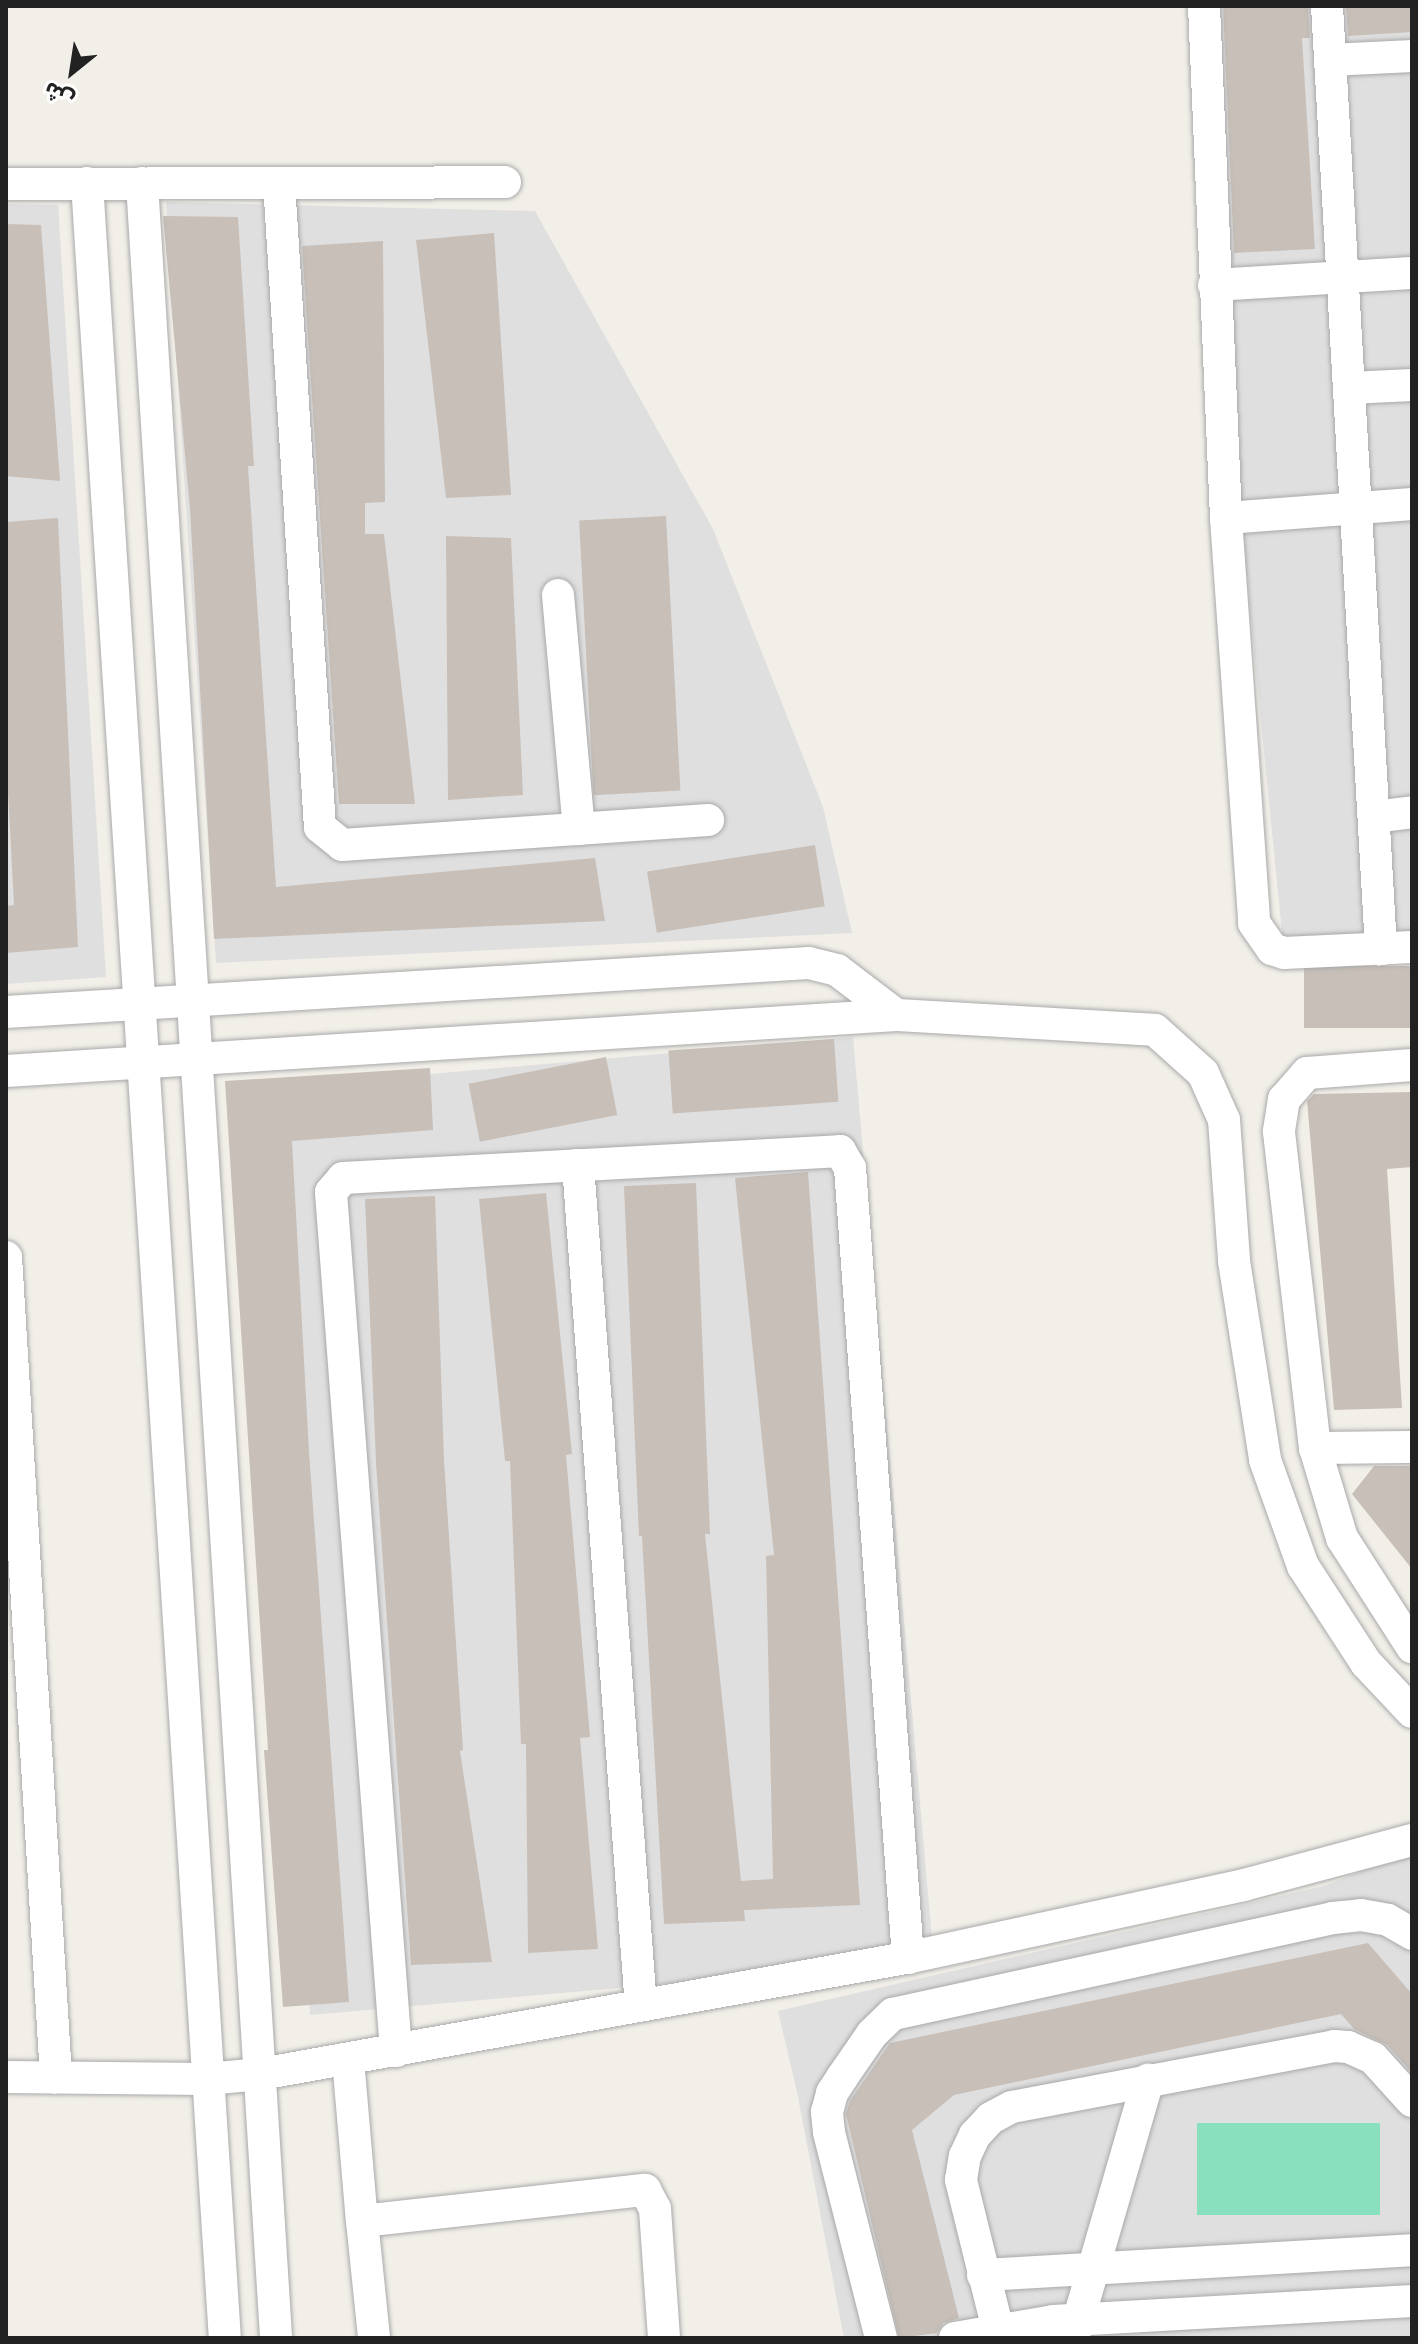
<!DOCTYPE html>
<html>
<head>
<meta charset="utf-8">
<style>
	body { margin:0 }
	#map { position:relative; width:1418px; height:2344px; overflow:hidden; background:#f2efe9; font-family:Overpass,"Noto Sans Arabic",sans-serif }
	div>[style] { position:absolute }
	.residential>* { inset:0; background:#e0dfdf; transform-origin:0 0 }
	.pitch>* { inset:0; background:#88e0be; transform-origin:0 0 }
	.building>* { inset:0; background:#c7bfb8; transform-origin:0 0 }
	.roads { filter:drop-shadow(0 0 2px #a9a9a9) drop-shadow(0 0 2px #a9a9a9) }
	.minor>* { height:32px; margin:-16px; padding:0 16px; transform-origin:16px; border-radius:16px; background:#fff }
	span { translate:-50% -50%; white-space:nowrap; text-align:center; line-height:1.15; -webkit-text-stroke:7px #fff; paint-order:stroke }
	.frame { position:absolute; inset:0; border:8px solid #222; pointer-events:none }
	.north { position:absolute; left:32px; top:32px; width:80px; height:80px; -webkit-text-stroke:6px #fff; paint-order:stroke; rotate:210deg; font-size:22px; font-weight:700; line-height:32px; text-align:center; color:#222 }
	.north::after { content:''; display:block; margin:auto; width:28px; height:36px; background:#222; clip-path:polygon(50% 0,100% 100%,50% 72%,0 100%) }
</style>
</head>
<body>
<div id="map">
	<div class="residential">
		<div style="clip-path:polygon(1190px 6px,1412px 6px,1412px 945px,1284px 953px)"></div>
		<div style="clip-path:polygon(166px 202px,535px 211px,713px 529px,823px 807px,852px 933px,216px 963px)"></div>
		<div style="clip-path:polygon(6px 204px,58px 205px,106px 977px,6px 984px)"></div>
		<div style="left:853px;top:1037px;width:927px;height:626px;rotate:85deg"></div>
		<div style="clip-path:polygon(1412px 1851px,1412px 2338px,844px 2338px,797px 2092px,778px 2011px,1324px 1886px)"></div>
	</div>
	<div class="pitch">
		<div style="left:1380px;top:2123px;width:92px;height:183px;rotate:90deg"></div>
	</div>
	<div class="building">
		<div style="clip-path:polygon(1223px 6px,1308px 6px,1310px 38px,1302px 38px,1315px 249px,1234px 253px)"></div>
		<div style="clip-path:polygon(1346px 6px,1412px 6px,1412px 32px,1348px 36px)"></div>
		<div style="clip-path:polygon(163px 216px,238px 217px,254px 466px,248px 466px,276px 887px,595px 858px,605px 921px,214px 939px,190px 509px)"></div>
		<div style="clip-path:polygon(6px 224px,41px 225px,60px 481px,6px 476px)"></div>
		<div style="clip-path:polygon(494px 233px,511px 495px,446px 498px,416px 240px)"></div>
		<div style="clip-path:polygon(383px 241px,385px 502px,365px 503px,365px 534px,384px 534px,415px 804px,339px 804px,302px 246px)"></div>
		<div style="left:666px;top:516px;width:275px;height:87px;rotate:87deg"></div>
		<div style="clip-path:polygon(58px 518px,78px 947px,6px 953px,6px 906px,14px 905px,6px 754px,6px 522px)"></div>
		<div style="clip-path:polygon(446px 536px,511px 538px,523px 795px,448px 800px)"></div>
		<div style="left:815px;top:845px;width:62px;height:170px;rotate:81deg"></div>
		<div style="left:1412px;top:966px;width:62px;height:108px;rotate:90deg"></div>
		<div style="left:834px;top:1039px;width:63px;height:166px;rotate:86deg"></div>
		<div style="left:606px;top:1057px;width:59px;height:140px;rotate:79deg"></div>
		<div style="clip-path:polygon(430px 1068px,433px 1130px,292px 1141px,309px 1452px,349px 2002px,283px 2007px,264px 1750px,268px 1750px,225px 1081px)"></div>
		<div style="clip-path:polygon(1412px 1092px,1412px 1167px,1387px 1169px,1402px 1408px,1334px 1410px,1307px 1101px,1314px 1094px)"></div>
		<div style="clip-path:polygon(808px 1172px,860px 1905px,744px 1910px,745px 1921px,664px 1924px,642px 1536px,639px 1536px,624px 1186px,696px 1183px,710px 1534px,705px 1534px,741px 1881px,773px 1879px,766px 1556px,774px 1555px,735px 1178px)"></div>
		<div style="clip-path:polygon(546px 1193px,572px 1454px,566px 1455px,590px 1737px,580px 1738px,598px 1949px,528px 1953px,526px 1744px,521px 1744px,510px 1461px,505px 1461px,479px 1199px)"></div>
		<div style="clip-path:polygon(435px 1196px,444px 1460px,463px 1750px,460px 1751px,492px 1962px,411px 1965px,376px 1463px,365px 1199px)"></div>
		<div style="clip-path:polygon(1374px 1466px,1412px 1466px,1412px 1569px,1352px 1494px)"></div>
		<div style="clip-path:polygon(1368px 1943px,1412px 1994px,1412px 2073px,1387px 2045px,1354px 2029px,1341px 2014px,954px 2095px,912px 2130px,959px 2318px,943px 2323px,937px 2333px,899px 2338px,846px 2114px,850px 2101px,890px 2043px)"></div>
	</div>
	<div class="roads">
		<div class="minor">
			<div style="left:1204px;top:6px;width:512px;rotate:87.54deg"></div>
			<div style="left:1226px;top:518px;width:406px;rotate:86deg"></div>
			<div style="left:1254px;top:923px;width:32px;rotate:55deg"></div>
			<div style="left:1272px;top:949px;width:13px;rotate:18deg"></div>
			<div style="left:1284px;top:953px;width:128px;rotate:-2.7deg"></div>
			<div style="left:1327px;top:6px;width:945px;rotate:86.72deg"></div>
			<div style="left:1330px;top:60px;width:82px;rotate:-2.8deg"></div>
			<div style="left:87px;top:183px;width:2159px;rotate:86.34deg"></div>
			<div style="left:142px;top:183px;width:2159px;rotate:86.44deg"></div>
			<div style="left:279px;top:183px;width:645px;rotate:86.36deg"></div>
			<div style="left:320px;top:827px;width:28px;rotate:39deg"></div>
			<div style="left:342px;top:845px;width:367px;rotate:-3.9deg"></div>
			<div style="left:6px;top:184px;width:499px;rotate:-0.2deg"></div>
			<div style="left:1214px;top:285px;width:198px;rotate:-3.5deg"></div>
			<div style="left:1349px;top:388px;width:63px;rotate:-2.7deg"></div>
			<div style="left:1226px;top:518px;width:187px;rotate:-4.3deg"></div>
			<div style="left:558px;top:595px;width:235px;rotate:84.9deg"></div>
			<div style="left:1374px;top:817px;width:38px;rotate:-7deg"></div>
			<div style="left:6px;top:1012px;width:804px;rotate:-3.49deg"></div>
			<div style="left:809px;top:963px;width:29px;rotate:14deg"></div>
			<div style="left:837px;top:970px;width:74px;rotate:37.3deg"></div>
			<div style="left:1412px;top:1065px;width:105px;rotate:175.6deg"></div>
			<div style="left:1307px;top:1073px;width:35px;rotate:131deg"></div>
			<div style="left:1284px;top:1099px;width:33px;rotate:99deg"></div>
			<div style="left:1279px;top:1132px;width:318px;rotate:83.5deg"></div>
			<div style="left:1315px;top:1448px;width:94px;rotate:73.3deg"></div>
			<div style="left:1342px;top:1538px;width:130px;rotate:57.3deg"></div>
			<div style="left:6px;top:1071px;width:892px;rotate:-3.6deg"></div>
			<div style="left:896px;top:1015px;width:259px;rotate:3.3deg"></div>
			<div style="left:1155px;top:1030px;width:64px;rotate:41.9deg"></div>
			<div style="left:1203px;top:1073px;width:51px;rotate:65.9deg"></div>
			<div style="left:1224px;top:1120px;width:141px;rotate:85.9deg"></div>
			<div style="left:1234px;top:1261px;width:201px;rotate:81.1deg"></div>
			<div style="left:1265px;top:1460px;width:113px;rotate:70.3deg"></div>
			<div style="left:1303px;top:1566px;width:116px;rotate:57deg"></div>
			<div style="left:1366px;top:1663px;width:67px;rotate:46.8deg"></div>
			<div style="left:578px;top:1165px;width:843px;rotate:85.72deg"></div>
			<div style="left:6px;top:1257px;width:822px;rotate:86.51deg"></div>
			<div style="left:1315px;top:1448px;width:97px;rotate:-0.6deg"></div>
			<div style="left:396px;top:2051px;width:861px;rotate:-94.33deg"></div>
			<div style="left:331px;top:1192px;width:18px;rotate:-49deg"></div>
			<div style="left:343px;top:1178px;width:498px;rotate:-3.1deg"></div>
			<div style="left:840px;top:1151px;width:20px;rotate:60deg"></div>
			<div style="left:850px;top:1168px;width:792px;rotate:85.8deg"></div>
			<div style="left:348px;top:2059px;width:163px;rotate:85.1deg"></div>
			<div style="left:362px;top:2221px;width:285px;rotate:-6.3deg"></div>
			<div style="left:645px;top:2190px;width:21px;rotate:62deg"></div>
			<div style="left:655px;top:2209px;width:129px;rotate:86deg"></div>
			<div style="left:6px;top:2077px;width:201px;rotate:0.6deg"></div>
			<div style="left:207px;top:2079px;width:54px;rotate:-5.3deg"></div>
			<div style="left:261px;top:2074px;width:660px;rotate:-10.2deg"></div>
			<div style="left:911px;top:1957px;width:341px;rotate:-12.2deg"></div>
			<div style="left:1244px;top:1885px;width:174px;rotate:-15deg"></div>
			<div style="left:362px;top:2221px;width:118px;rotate:84.1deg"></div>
			<div style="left:983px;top:2275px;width:430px;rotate:-3.3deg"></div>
			<div style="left:1074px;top:2335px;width:266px;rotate:-73.8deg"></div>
			<div style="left:881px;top:2338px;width:212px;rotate:-104.2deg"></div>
			<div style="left:829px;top:2132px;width:20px;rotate:-96deg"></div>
			<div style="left:827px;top:2112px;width:20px;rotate:-75deg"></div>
			<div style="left:832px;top:2093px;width:20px;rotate:-57deg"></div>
			<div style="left:843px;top:2076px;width:51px;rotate:-55.4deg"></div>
			<div style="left:872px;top:2034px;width:29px;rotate:-44deg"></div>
			<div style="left:893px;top:2014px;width:450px;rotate:-12.3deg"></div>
			<div style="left:1333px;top:1918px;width:28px;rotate:-6deg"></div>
			<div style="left:1361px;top:1915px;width:27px;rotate:10deg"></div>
			<div style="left:1388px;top:1920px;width:28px;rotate:30deg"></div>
			<div style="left:955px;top:2338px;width:99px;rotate:-9.8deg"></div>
			<div style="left:1053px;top:2321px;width:360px;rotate:-3.2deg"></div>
			<div style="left:1000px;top:2338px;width:163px;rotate:-103.9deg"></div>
			<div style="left:961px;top:2180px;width:24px;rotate:-81deg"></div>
			<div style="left:965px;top:2156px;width:23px;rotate:-65deg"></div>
			<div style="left:975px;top:2135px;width:23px;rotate:-47deg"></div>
			<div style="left:991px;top:2118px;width:24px;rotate:-28deg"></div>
			<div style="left:1012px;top:2107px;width:328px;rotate:-10.7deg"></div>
			<div style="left:1334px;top:2046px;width:14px;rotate:4deg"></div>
			<div style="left:1348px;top:2047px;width:27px;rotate:24deg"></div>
			<div style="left:1373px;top:2058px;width:58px;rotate:47.8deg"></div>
		</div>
	</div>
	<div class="frame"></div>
	<div class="north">ش</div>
</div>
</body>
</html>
